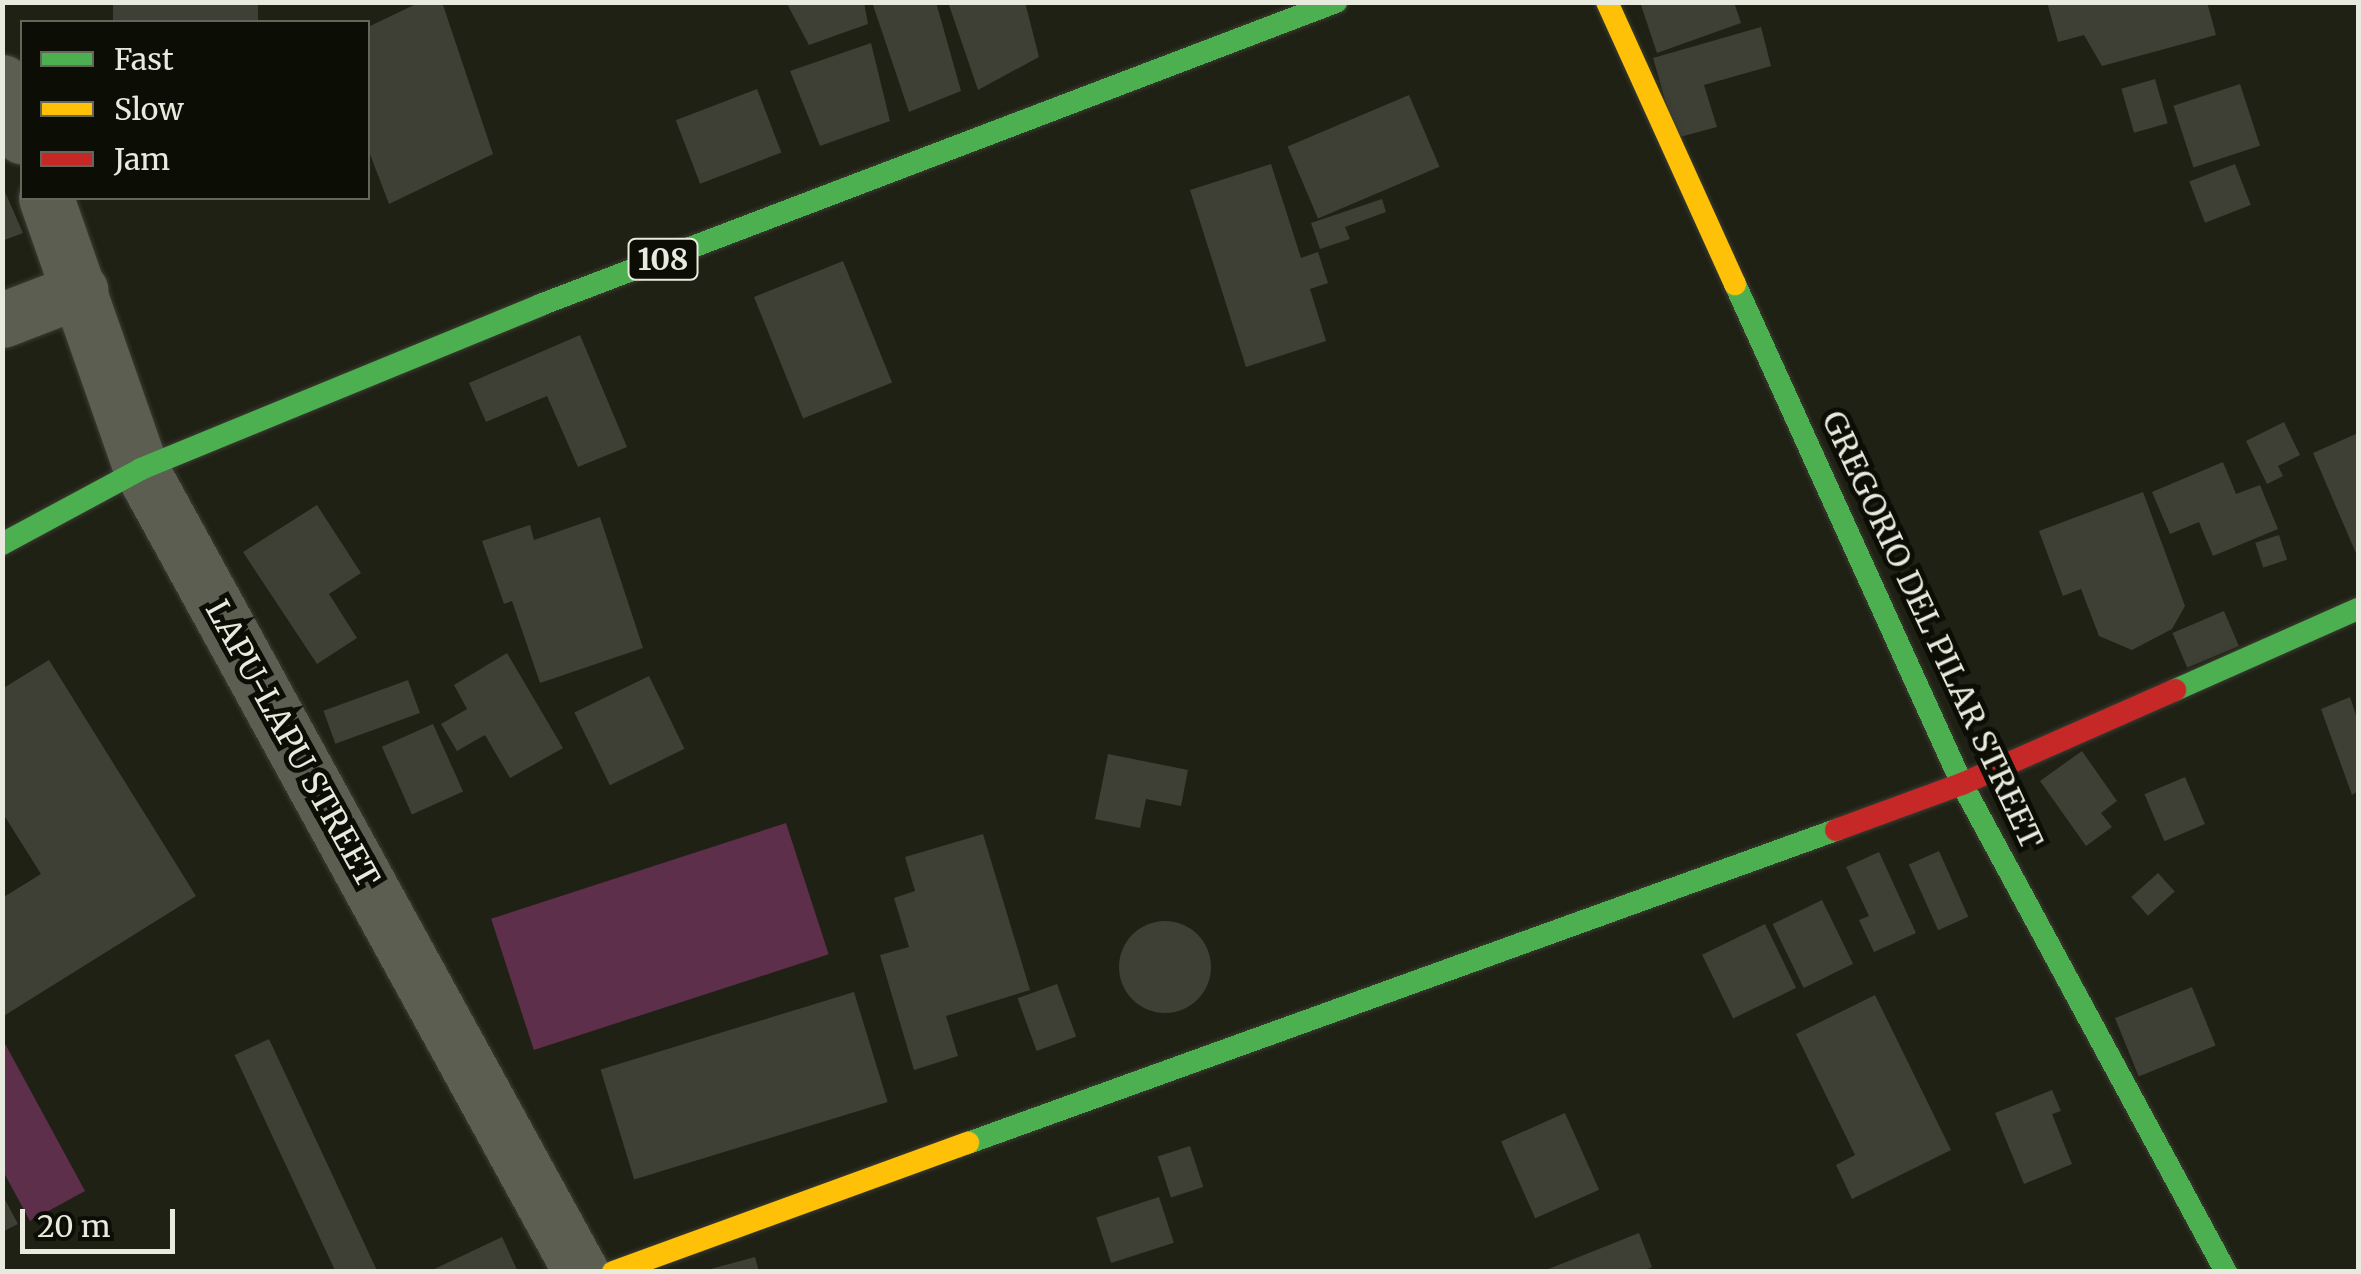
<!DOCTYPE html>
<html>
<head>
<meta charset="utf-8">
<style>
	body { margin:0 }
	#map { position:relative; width:2361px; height:1274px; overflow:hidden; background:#202115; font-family:Merriweather,serif }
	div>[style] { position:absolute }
	.green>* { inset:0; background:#5d2f4b; transform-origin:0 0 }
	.building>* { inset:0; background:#3e3f35; transform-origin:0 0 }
	.round { border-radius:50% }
	.roads { filter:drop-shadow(0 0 2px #3b3c32) drop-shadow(0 0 2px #3b3c32) }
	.street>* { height:55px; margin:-27.5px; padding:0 27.5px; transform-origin:27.5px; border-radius:27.5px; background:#5c5e52 }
	.fast>* { height:22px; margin:-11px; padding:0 11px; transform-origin:11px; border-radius:11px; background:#4caf50 }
	.slow>* { height:22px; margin:-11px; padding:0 11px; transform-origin:11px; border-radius:11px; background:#ffc107 }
	.jam>* { height:22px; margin:-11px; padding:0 11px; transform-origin:11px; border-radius:11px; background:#c62828 }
	span { translate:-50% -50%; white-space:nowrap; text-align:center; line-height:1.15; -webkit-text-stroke:10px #0c0e05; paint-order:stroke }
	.shield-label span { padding:2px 8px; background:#0c0e05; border:2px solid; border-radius:8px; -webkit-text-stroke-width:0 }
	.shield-label { font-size:30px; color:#e7eadc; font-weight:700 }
	.street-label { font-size:32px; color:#e7eadc }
	.frame { position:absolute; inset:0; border:5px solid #e7eadc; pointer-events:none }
	.legend { position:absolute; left:20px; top:20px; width:350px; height:180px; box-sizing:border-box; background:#0c0e05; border:2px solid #64665b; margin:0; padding:12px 18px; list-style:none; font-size:30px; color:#e7eadc }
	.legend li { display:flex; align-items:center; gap:20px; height:50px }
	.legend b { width:50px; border:2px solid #64665b }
	.scale { position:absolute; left:20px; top:1209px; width:155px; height:45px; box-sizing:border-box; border:5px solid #e7eadc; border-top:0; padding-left:12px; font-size:30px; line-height:35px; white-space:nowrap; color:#e7eadc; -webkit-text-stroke:8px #0c0e05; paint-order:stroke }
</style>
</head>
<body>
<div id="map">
	<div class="green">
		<div style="left:786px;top:823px;width:138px;height:310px;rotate:72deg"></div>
		<div style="clip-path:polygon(3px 1040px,85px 1191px,30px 1221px,3px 1171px)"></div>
	</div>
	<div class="building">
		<div style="left:113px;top:2px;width:145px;height:22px"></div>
		<div style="clip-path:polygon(420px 2px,442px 2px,493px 154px,389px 204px,368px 149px,368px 27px)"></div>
		<div style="clip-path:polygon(786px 2px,864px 2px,868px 24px,809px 45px)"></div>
		<div style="clip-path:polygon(872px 2px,936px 2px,961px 91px,909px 112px)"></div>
		<div style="clip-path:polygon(1025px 2px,1039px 57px,978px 90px,949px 5px)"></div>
		<div style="clip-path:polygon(1640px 2px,1734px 2px,1741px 23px,1657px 53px)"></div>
		<div style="clip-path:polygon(2047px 2px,2207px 2px,2216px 35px,2102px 66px,2084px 35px,2058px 42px)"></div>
		<div style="clip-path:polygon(1761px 27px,1771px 66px,1704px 85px,1717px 127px,1676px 138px,1653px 58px)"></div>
		<div style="clip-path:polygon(871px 43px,890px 121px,820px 146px,790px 71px)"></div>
		<div style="left:2155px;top:79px;width:46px;height:35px;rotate:74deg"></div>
		<div style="left:2240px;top:84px;width:65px;height:70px;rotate:72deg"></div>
		<div style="left:757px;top:89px;width:68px;height:87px;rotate:69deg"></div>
		<div style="left:1409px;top:95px;width:78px;height:132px;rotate:67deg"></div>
		<div style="clip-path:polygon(1271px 164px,1301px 258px,1318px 252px,1328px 283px,1310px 289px,1326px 341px,1246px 367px,1190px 190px)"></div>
		<div style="left:2235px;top:164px;width:44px;height:49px;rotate:69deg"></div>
		<div style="clip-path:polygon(2px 185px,23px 233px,2px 241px)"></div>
		<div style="clip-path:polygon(1382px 199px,1386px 212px,1345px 227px,1350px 239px,1320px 249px,1311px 223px)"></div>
		<div style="left:843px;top:261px;width:131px;height:96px;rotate:68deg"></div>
		<div style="clip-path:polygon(580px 335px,627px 447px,578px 467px,547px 396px,486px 422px,469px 383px)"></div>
		<div style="clip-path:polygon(2284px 422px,2300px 455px,2278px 466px,2283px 476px,2267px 484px,2246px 441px)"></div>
		<div style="clip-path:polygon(2358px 433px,2358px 558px,2313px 453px)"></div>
		<div style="clip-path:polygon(2223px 462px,2236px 494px,2260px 485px,2278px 529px,2213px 556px,2199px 522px,2170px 534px,2152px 492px)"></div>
		<div style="clip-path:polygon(2143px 492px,2185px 606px,2172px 629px,2132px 650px,2099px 636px,2081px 589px,2063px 596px,2039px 531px)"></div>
		<div style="clip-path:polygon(317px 505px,361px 573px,329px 594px,357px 638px,317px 664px,243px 552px)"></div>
		<div style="clip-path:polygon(600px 517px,643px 648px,540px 683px,512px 601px,504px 604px,482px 541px,530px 525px,534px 540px)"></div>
		<div style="left:2279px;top:535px;width:26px;height:25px;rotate:72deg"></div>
		<div style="left:2224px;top:611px;width:38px;height:56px;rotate:67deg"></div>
		<div style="clip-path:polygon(507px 653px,563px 748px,510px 778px,485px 735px,457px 751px,441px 724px,467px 709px,454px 685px)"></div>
		<div style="clip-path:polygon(49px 660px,196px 896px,2px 1017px,2px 898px,41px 874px,2px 812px,2px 689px)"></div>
		<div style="left:649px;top:676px;width:81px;height:83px;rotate:64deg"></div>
		<div style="left:408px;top:680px;width:35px;height:90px;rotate:70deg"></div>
		<div style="clip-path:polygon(2350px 697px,2358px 721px,2358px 791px,2352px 795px,2321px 709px)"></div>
		<div style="left:433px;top:724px;width:74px;height:56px;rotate:66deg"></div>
		<div style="clip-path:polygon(2082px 751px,2117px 801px,2101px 813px,2112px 827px,2086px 846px,2040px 781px)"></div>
		<div style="clip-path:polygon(1108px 754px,1188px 770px,1181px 806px,1146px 799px,1140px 828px,1095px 819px)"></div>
		<div style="left:2185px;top:777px;width:51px;height:44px;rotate:67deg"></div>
		<div style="clip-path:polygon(983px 834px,1030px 990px,946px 1016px,958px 1056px,914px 1070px,880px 955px,909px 947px,894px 898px,915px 891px,905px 857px)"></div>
		<div style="left:1939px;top:851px;width:72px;height:33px;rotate:66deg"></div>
		<div style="clip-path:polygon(1879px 852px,1916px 933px,1874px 952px,1859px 920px,1869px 916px,1846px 867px)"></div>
		<div style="left:2158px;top:873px;width:25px;height:36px;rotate:48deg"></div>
		<div style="left:1822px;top:900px;width:71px;height:55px;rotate:64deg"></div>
		<div class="round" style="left:1119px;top:921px;width:92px;height:92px"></div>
		<div style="left:1765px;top:924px;width:71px;height:70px;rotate:64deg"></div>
		<div style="left:1057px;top:984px;width:56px;height:42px;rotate:70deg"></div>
		<div style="left:2192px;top:987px;width:63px;height:83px;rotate:68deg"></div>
		<div style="left:854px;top:992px;width:115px;height:265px;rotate:73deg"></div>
		<div style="clip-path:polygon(1875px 995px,1951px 1150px,1852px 1199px,1836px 1165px,1855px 1155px,1796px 1034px)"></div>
		<div style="left:269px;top:1039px;width:257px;height:38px;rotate:65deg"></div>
		<div style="clip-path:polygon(2052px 1090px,2061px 1111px,2052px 1114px,2072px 1164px,2024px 1184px,1995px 1113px)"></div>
		<div style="left:1565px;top:1113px;width:84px;height:70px;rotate:66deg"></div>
		<div style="left:1190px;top:1146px;width:43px;height:34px;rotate:72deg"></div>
		<div style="clip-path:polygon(2px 1194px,18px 1224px,2px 1232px)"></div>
		<div style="left:1159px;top:1197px;width:48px;height:66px;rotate:72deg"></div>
		<div style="clip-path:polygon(1639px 1233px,1652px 1267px,1641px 1272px,1541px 1272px)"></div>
		<div style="clip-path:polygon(502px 1237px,518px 1272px,428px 1272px)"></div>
		<div style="clip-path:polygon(755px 1257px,759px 1272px,707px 1272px,707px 1270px)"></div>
	</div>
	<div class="roads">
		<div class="street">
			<div style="left:2px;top:82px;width:58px;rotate:69.7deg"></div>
			<div style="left:46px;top:198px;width:287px;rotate:70.7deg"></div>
			<div style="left:141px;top:469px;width:916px;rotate:61.28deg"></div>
			<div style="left:2px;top:320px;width:84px;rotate:-21deg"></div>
		</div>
		<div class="fast">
			<div style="left:1735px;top:284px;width:549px;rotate:65.58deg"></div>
			<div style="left:1962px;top:784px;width:555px;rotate:61.59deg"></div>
			<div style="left:2px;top:544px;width:158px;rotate:-28.3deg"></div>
			<div style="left:141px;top:469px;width:431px;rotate:-22.3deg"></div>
			<div style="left:540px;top:305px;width:852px;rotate:-20.84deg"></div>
			<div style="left:2175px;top:690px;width:200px;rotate:-23.9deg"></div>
			<div style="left:968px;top:1143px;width:923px;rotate:-19.83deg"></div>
		</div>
		<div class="slow">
			<div style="left:1607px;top:2px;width:310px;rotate:65.6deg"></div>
			<div style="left:613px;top:1272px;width:378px;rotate:-20deg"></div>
		</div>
		<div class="jam">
			<div style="left:1836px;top:830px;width:134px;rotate:-20.1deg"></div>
			<div style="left:1962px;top:784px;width:233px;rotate:-23.8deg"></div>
		</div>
	</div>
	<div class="shield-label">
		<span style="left:663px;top:259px">108</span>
	</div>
	<div class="street-label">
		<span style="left:1932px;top:630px;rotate:65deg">GREGORIO DEL PILAR STREET</span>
		<span style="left:292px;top:744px;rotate:61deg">LAPU-LAPU STREET</span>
	</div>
	<div class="frame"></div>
	<ul class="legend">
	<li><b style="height:12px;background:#4caf50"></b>Fast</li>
	<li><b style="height:12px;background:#ffc107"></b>Slow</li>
	<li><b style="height:12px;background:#c62828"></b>Jam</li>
	</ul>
	<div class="scale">20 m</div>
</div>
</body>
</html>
